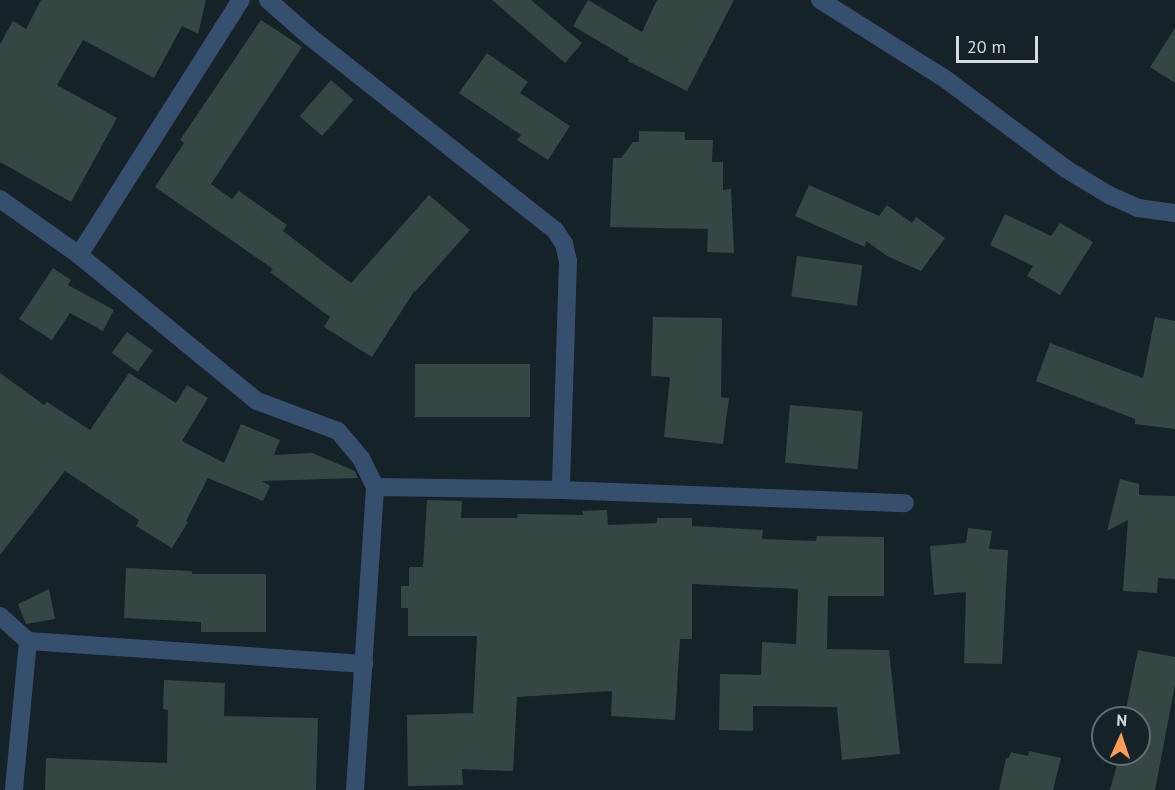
<!DOCTYPE html>
<html>
<head>
<meta charset="utf-8">
<style>
	body { margin:0 }
	#map { position:relative; width:1175px; height:790px; overflow:hidden; background:#152227; font-family:"PT Sans",sans-serif }
	div>[style] { position:absolute }
	.building>* { inset:0; background:#364644; transform-origin:0 0 }
	.minor>* { height:18px; margin:-9px; padding:0 9px; transform-origin:9px; border-radius:9px; background:#374f6f }
	span { translate:-50% -50%; white-space:nowrap; text-align:center; line-height:1.15; -webkit-text-stroke:6px #152227; paint-order:stroke }
	.north { position:absolute; left:1091px; top:706px; width:60px; height:60px; box-sizing:border-box; background:#152227; border:2px solid #616c71; border-radius:50%; rotate:3deg; font-size:16px; font-weight:700; line-height:24px; text-align:center; color:#d4dcdf }
	.north::after { content:''; display:block; margin:auto; width:21px; height:27px; background:#fe9c57; clip-path:polygon(50% 0,100% 100%,50% 72%,0 100%) }
	.scale { position:absolute; left:956px; top:36px; width:82px; height:27px; box-sizing:border-box; border:3px solid #d4dcdf; border-top:0; padding-left:8px; font-size:18px; line-height:21px; white-space:nowrap; color:#d4dcdf; -webkit-text-stroke:4px #152227; paint-order:stroke }
</style>
</head>
<body>
<div id="map">
	<div class="building">
		<div style="clip-path:polygon(41px 0,206px 0,198px 34px,182px 26px,154px 78px,83px 40px,57px 85px,117px 118px,71px 202px,0 162px,0 44px,13px 21px,26px 29px)"></div>
		<div style="clip-path:polygon(492px 0,531px 0,582px 43px,565px 63px)"></div>
		<div style="clip-path:polygon(588px 0,642px 32px,657px 0,734px 0,687px 91px,628px 61px,629px 59px,573px 26px)"></div>
		<div style="clip-path:polygon(261px 20px,302px 47px,211px 184px,232px 199px,239px 191px,287px 225px,283px 231px,351px 283px,429px 195px,470px 230px,415px 292px,415px 290px,372px 357px,324px 327px,330px 317px,270px 272px,273px 269px,155px 187px,184px 143px,180px 140px)"></div>
		<div style="clip-path:polygon(1175px 28px,1175px 83px,1150px 67px)"></div>
		<div style="clip-path:polygon(487px 53px,528px 82px,520px 93px,570px 126px,548px 160px,517px 140px,521px 135px,459px 93px)"></div>
		<div style="left:331px;top:80px;width:30px;height:48px;rotate:41deg"></div>
		<div style="clip-path:polygon(639px 131px,685px 132px,685px 140px,713px 140px,712px 162px,723px 162px,723px 190px,731px 189px,734px 253px,707px 252px,708px 229px,610px 227px,613px 158px,621px 158px,633px 142px,639px 142px)"></div>
		<div style="clip-path:polygon(809px 185px,879px 216px,887px 205px,912px 223px,916px 217px,945px 238px,921px 271px,887px 256px,866px 241px,865px 247px,795px 216px)"></div>
		<div style="clip-path:polygon(1005px 214px,1051px 236px,1060px 223px,1093px 242px,1060px 295px,1027px 276px,1033px 266px,990px 245px)"></div>
		<div style="left:797px;top:256px;width:66px;height:41px;rotate:8deg"></div>
		<div style="clip-path:polygon(53px 268px,71px 280px,68px 285px,114px 310px,103px 331px,70px 313px,52px 340px,19px 319px)"></div>
		<div style="clip-path:polygon(653px 317px,722px 318px,721px 397px,729px 398px,723px 444px,664px 437px,670px 377px,651px 376px)"></div>
		<div style="clip-path:polygon(1155px 317px,1175px 321px,1175px 429px,1135px 424px,1135px 419px,1036px 381px,1050px 343px,1143px 378px)"></div>
		<div style="left:127px;top:332px;width:32px;height:26px;rotate:36deg"></div>
		<div style="left:415px;top:364px;width:115px;height:53px"></div>
		<div style="clip-path:polygon(0 373px,44px 405px,47px 402px,90px 430px,129px 373px,176px 403px,187px 385px,208px 398px,182px 441px,224px 463px,241px 424px,280px 440px,274px 455px,312px 453px,355px 471px,358px 478px,262px 481px,270px 486px,263px 501px,208px 478px,186px 521px,188px 522px,172px 548px,136px 526px,139px 520px,65px 471px,0 555px)"></div>
		<div style="left:790px;top:405px;width:73px;height:58px;rotate:5deg"></div>
		<div style="clip-path:polygon(1120px 479px,1139px 484px,1139px 495px,1175px 496px,1175px 579px,1158px 578px,1157px 593px,1123px 591px,1128px 520px,1107px 531px)"></div>
		<div style="clip-path:polygon(427px 500px,462px 501px,461px 518px,517px 518px,518px 514px,583px 515px,583px 511px,607px 510px,608px 525px,657px 523px,657px 518px,692px 518px,692px 526px,763px 530px,762px 539px,816px 541px,817px 536px,884px 537px,884px 596px,828px 596px,827px 649px,889px 650px,900px 754px,842px 760px,837px 707px,753px 706px,753px 731px,719px 730px,720px 674px,761px 675px,762px 642px,796px 644px,798px 589px,692px 584px,692px 639px,680px 639px,675px 720px,611px 716px,612px 691px,517px 697px,513px 771px,462px 769px,463px 785px,408px 786px,407px 715px,473px 713px,477px 636px,408px 636px,408px 608px,401px 608px,401px 586px,409px 586px,409px 567px,423px 567px)"></div>
		<div style="clip-path:polygon(968px 528px,992px 531px,989px 549px,1008px 550px,1002px 664px,964px 663px,966px 592px,934px 595px,930px 546px,966px 543px)"></div>
		<div style="clip-path:polygon(126px 568px,192px 571px,192px 574px,266px 574px,266px 632px,201px 632px,201px 622px,124px 618px)"></div>
		<div style="clip-path:polygon(49px 589px,55px 619px,26px 624px,18px 604px)"></div>
		<div style="clip-path:polygon(1138px 650px,1175px 657px,1175px 685px,1155px 790px,1110px 790px,1117px 764px,1115px 763px,1117px 754px,1139px 754px,1139px 718px,1124px 718px)"></div>
		<div style="clip-path:polygon(164px 680px,225px 683px,224px 716px,318px 718px,316px 790px,45px 790px,46px 758px,167px 763px,168px 710px,163px 709px)"></div>
		<div style="clip-path:polygon(1029px 751px,1061px 758px,1053px 790px,999px 790px,1006px 758px,1009px 758px,1011px 752px,1028px 756px)"></div>
	</div>
	<div class="minor">
		<div style="left:268px;top:0;width:55px;rotate:41.3deg"></div>
		<div style="left:309px;top:36px;width:313px;rotate:38.3deg"></div>
		<div style="left:555px;top:230px;width:17px;rotate:57deg"></div>
		<div style="left:564px;top:244px;width:17px;rotate:77deg"></div>
		<div style="left:568px;top:261px;width:229px;rotate:91.8deg"></div>
		<div style="left:820px;top:0;width:146px;rotate:32.2deg"></div>
		<div style="left:944px;top:78px;width:152px;rotate:36.7deg"></div>
		<div style="left:1066px;top:169px;width:50px;rotate:31.2deg"></div>
		<div style="left:1109px;top:195px;width:32px;rotate:24deg"></div>
		<div style="left:1138px;top:208px;width:37px;rotate:8deg"></div>
		<div style="left:0;top:199px;width:97px;rotate:35.3deg"></div>
		<div style="left:79px;top:255px;width:230px;rotate:39.4deg"></div>
		<div style="left:257px;top:401px;width:86px;rotate:20.3deg"></div>
		<div style="left:338px;top:431px;width:35px;rotate:50deg"></div>
		<div style="left:361px;top:458px;width:32px;rotate:64deg"></div>
		<div style="left:375px;top:487px;width:186px;rotate:0.9deg"></div>
		<div style="left:561px;top:490px;width:344px;rotate:2.2deg"></div>
		<div style="left:79px;top:255px;width:302px;rotate:-57.6deg"></div>
		<div style="left:0;top:616px;width:38px;rotate:42deg"></div>
		<div style="left:28px;top:641px;width:150px;rotate:95.4deg"></div>
		<div style="left:28px;top:641px;width:337px;rotate:3.9deg"></div>
		<div style="left:355px;top:790px;width:304px;rotate:-86.2deg"></div>
	</div>
	<div class="north">N</div>
	<div class="scale">20 m</div>
</div>
</body>
</html>
